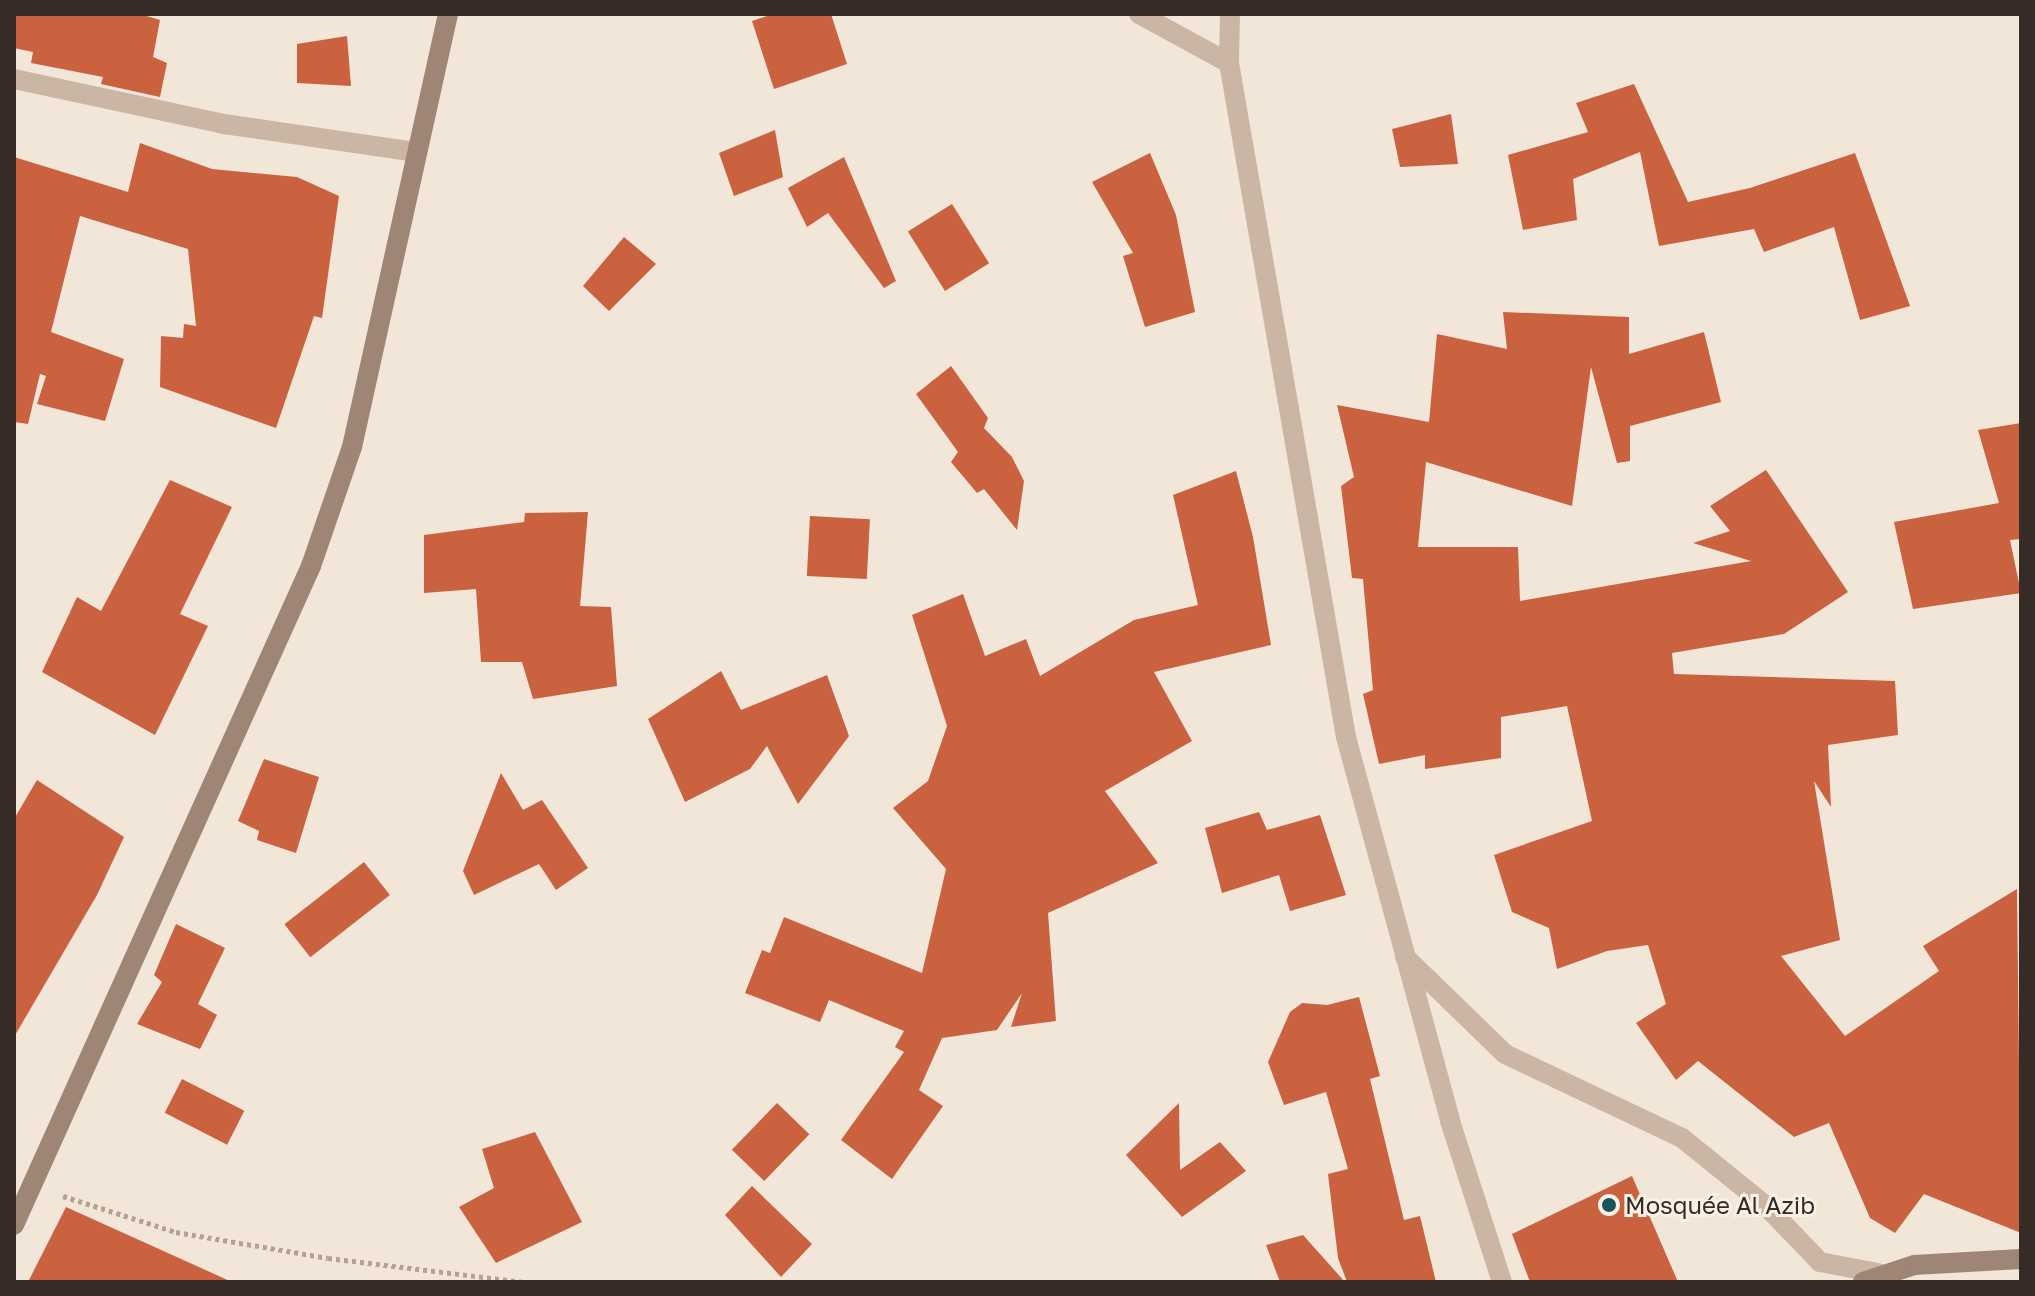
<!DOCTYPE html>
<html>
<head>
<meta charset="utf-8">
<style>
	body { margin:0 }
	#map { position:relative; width:2035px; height:1296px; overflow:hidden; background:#f2e6d9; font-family:"Golos Text",sans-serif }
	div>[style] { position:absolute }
	.building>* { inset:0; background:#ca613f; transform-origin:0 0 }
	.path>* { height:5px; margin-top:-2.5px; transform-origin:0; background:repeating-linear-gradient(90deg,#b7a08f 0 4px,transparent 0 8px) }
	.street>* { height:20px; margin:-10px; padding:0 10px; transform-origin:10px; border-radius:10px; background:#cbb6a5 }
	.secondary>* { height:20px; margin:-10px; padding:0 10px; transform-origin:10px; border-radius:10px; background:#9e8576 }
	.dots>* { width:22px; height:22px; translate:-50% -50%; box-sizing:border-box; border:4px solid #faf1e6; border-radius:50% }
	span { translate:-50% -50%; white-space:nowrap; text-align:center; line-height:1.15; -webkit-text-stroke:6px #faf1e6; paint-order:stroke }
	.poi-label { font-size:24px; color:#362b27 }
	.left { translate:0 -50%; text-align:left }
	.frame { position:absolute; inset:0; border:16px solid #362b27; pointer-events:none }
</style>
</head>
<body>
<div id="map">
	<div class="building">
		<div style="clip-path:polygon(14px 14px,140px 14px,160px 20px,153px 57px,167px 63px,160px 97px,101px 84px,103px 77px,31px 63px,33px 52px,14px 48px)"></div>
		<div style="clip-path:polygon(773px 14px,831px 14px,847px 64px,774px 89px,752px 21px)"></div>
		<div style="clip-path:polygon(347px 36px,351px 86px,297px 83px,297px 44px)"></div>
		<div style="clip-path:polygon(1634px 84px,1688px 202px,1750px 188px,1855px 153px,1910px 306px,1860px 320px,1834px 227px,1764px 252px,1754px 229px,1659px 246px,1640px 152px,1573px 179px,1577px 220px,1523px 230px,1508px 155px,1588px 132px,1576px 103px)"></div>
		<div style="clip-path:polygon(1451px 114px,1458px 164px,1400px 167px,1392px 129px)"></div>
		<div style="clip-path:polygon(775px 130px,783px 177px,734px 196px,719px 153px)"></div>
		<div style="clip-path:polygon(140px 143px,212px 169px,297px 177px,339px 196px,322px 318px,314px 316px,276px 428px,160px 387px,161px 336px,183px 338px,184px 324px,196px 326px,188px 249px,80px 216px,51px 332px,124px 359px,105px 421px,37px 404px,46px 376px,40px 374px,28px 424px,14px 422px,14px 157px,128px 192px)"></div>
		<div style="clip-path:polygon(1150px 153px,1176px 215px,1195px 312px,1145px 327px,1123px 256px,1133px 253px,1092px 182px)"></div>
		<div style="clip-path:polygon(844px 157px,896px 281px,884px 288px,828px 213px,807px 227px,788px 188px)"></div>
		<div style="left:952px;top:204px;width:70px;height:52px;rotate:58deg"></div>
		<div style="clip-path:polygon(624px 237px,656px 264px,609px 311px,583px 286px)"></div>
		<div style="clip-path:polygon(1503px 312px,1629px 317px,1629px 354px,1704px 332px,1721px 402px,1630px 426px,1630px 461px,1617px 463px,1591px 367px,1572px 506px,1426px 462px,1418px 547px,1518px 547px,1520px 601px,1751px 561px,1693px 543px,1730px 531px,1710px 506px,1766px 470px,1848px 592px,1784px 634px,1672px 653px,1674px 674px,1895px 681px,1898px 735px,1828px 745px,1831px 807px,1814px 781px,1840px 940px,1781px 956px,1845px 1036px,1939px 971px,1923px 946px,2017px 889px,2021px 1233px,1924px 1194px,1895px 1233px,1870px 1218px,1829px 1123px,1794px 1137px,1698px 1061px,1676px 1080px,1636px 1023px,1666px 1004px,1648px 945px,1607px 951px,1557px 969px,1549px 928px,1512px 912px,1494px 855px,1592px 821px,1567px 706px,1501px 717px,1501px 758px,1425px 769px,1425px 755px,1379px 764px,1363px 694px,1373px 690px,1363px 579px,1352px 578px,1341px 486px,1354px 477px,1337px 405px,1429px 422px,1437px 334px,1507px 349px)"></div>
		<div style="clip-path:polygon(951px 366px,988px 418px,984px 428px,1012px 457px,1024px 481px,1017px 530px,984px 489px,977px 493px,951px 462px,958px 452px,916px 394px)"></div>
		<div style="clip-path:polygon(2021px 423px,2021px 539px,2010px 540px,2021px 593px,1913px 609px,1894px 522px,1999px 503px,1978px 430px)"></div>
		<div style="clip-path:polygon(1236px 471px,1253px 537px,1271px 645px,1154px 672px,1192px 741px,1105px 791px,1158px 863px,1048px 913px,1056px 1021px,1011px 1027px,1022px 993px,997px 1030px,942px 1038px,919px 1090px,943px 1106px,892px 1179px,841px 1140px,904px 1052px,895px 1047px,904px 1031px,829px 1000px,820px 1022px,745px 993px,762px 950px,770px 953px,784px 917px,922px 973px,946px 869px,893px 808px,928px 781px,947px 726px,912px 615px,963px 594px,985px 656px,1026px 639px,1040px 676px,1134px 620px,1198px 605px,1173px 495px)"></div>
		<div style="clip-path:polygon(170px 480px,232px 507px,180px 614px,208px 626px,155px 735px,42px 672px,77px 597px,101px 611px)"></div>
		<div style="clip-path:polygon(588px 512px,580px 606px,611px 607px,617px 686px,533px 699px,522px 662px,481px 662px,476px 589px,424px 593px,424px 535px,524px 522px,525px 513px)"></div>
		<div style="left:810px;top:516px;width:60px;height:60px;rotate:3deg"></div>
		<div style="clip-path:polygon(721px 671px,741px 710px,827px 675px,849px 736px,798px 804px,767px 746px,750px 769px,685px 802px,648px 719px)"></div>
		<div style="clip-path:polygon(264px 759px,319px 777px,296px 853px,257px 840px,259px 831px,238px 821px)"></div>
		<div style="clip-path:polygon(501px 773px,523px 810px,542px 800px,588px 868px,556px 890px,539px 864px,474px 895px,463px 871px)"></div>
		<div style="clip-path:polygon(37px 780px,124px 837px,97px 895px,14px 1037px,14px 819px)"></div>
		<div style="clip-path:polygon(1259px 812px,1267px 830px,1320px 815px,1346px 895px,1290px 911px,1279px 875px,1222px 893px,1205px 828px)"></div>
		<div style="left:364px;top:862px;width:42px;height:101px;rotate:52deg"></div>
		<div style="clip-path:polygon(176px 924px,225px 948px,198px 1004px,217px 1015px,200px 1049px,137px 1024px,162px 982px,154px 975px)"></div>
		<div style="clip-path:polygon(1359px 997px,1380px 1076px,1370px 1079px,1404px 1220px,1420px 1216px,1436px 1282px,1347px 1282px,1338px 1258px,1328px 1174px,1348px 1169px,1326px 1092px,1284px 1105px,1268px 1062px,1290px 1012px,1302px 1003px,1327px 1005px)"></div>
		<div style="left:182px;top:1079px;width:70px;height:38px;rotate:27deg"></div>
		<div style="left:777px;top:1103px;width:45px;height:65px;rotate:44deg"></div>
		<div style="clip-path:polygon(1179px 1103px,1180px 1170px,1220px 1142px,1246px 1171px,1182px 1217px,1126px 1155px)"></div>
		<div style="clip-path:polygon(535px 1132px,582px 1222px,496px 1263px,459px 1207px,494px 1188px,482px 1149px)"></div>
		<div style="clip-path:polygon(1632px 1176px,1678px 1282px,1530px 1282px,1512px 1234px)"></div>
		<div style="clip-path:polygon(752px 1186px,812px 1244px,781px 1277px,725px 1215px)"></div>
		<div style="clip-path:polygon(66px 1207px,232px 1282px,28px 1282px)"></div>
		<div style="clip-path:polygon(1303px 1235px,1345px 1282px,1280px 1282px,1266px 1245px)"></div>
	</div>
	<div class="path">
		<div style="left:63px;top:1196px;width:119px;rotate:17.7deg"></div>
		<div style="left:176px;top:1232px;width:154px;rotate:9.7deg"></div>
		<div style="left:328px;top:1258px;width:197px;rotate:7deg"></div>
	</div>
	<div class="street">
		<div style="left:1139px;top:14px;width:102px;rotate:28.6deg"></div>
		<div style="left:1230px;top:14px;width:49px;rotate:91.2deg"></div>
		<div style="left:1229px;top:63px;width:684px;rotate:80.15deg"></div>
		<div style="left:1346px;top:737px;width:398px;rotate:74.8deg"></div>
		<div style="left:1450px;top:1121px;width:169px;rotate:72.1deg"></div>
		<div style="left:14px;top:79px;width:215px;rotate:12.1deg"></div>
		<div style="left:224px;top:124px;width:195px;rotate:8.3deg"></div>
		<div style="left:1405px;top:957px;width:139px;rotate:44.1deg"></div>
		<div style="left:1505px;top:1054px;width:196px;rotate:25.4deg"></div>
		<div style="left:1682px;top:1138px;width:107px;rotate:38.9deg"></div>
		<div style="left:1765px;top:1205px;width:79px;rotate:46deg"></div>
		<div style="left:1820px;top:1262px;width:59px;rotate:10.7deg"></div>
	</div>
	<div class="secondary">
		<div style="left:14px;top:1225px;width:723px;rotate:-65.74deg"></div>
		<div style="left:311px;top:566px;width:126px;rotate:-71deg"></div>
		<div style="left:352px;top:447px;width:444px;rotate:-77.5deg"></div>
		<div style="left:1863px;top:1282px;width:54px;rotate:-18.4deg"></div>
		<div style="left:1914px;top:1265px;width:107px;rotate:-3.2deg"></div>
	</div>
	<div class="dots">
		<div style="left:1609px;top:1205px;background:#1b5559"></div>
	</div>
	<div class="poi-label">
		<span class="left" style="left:1625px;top:1205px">Mosquée Al Azib</span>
	</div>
	<div class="frame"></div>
</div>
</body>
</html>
